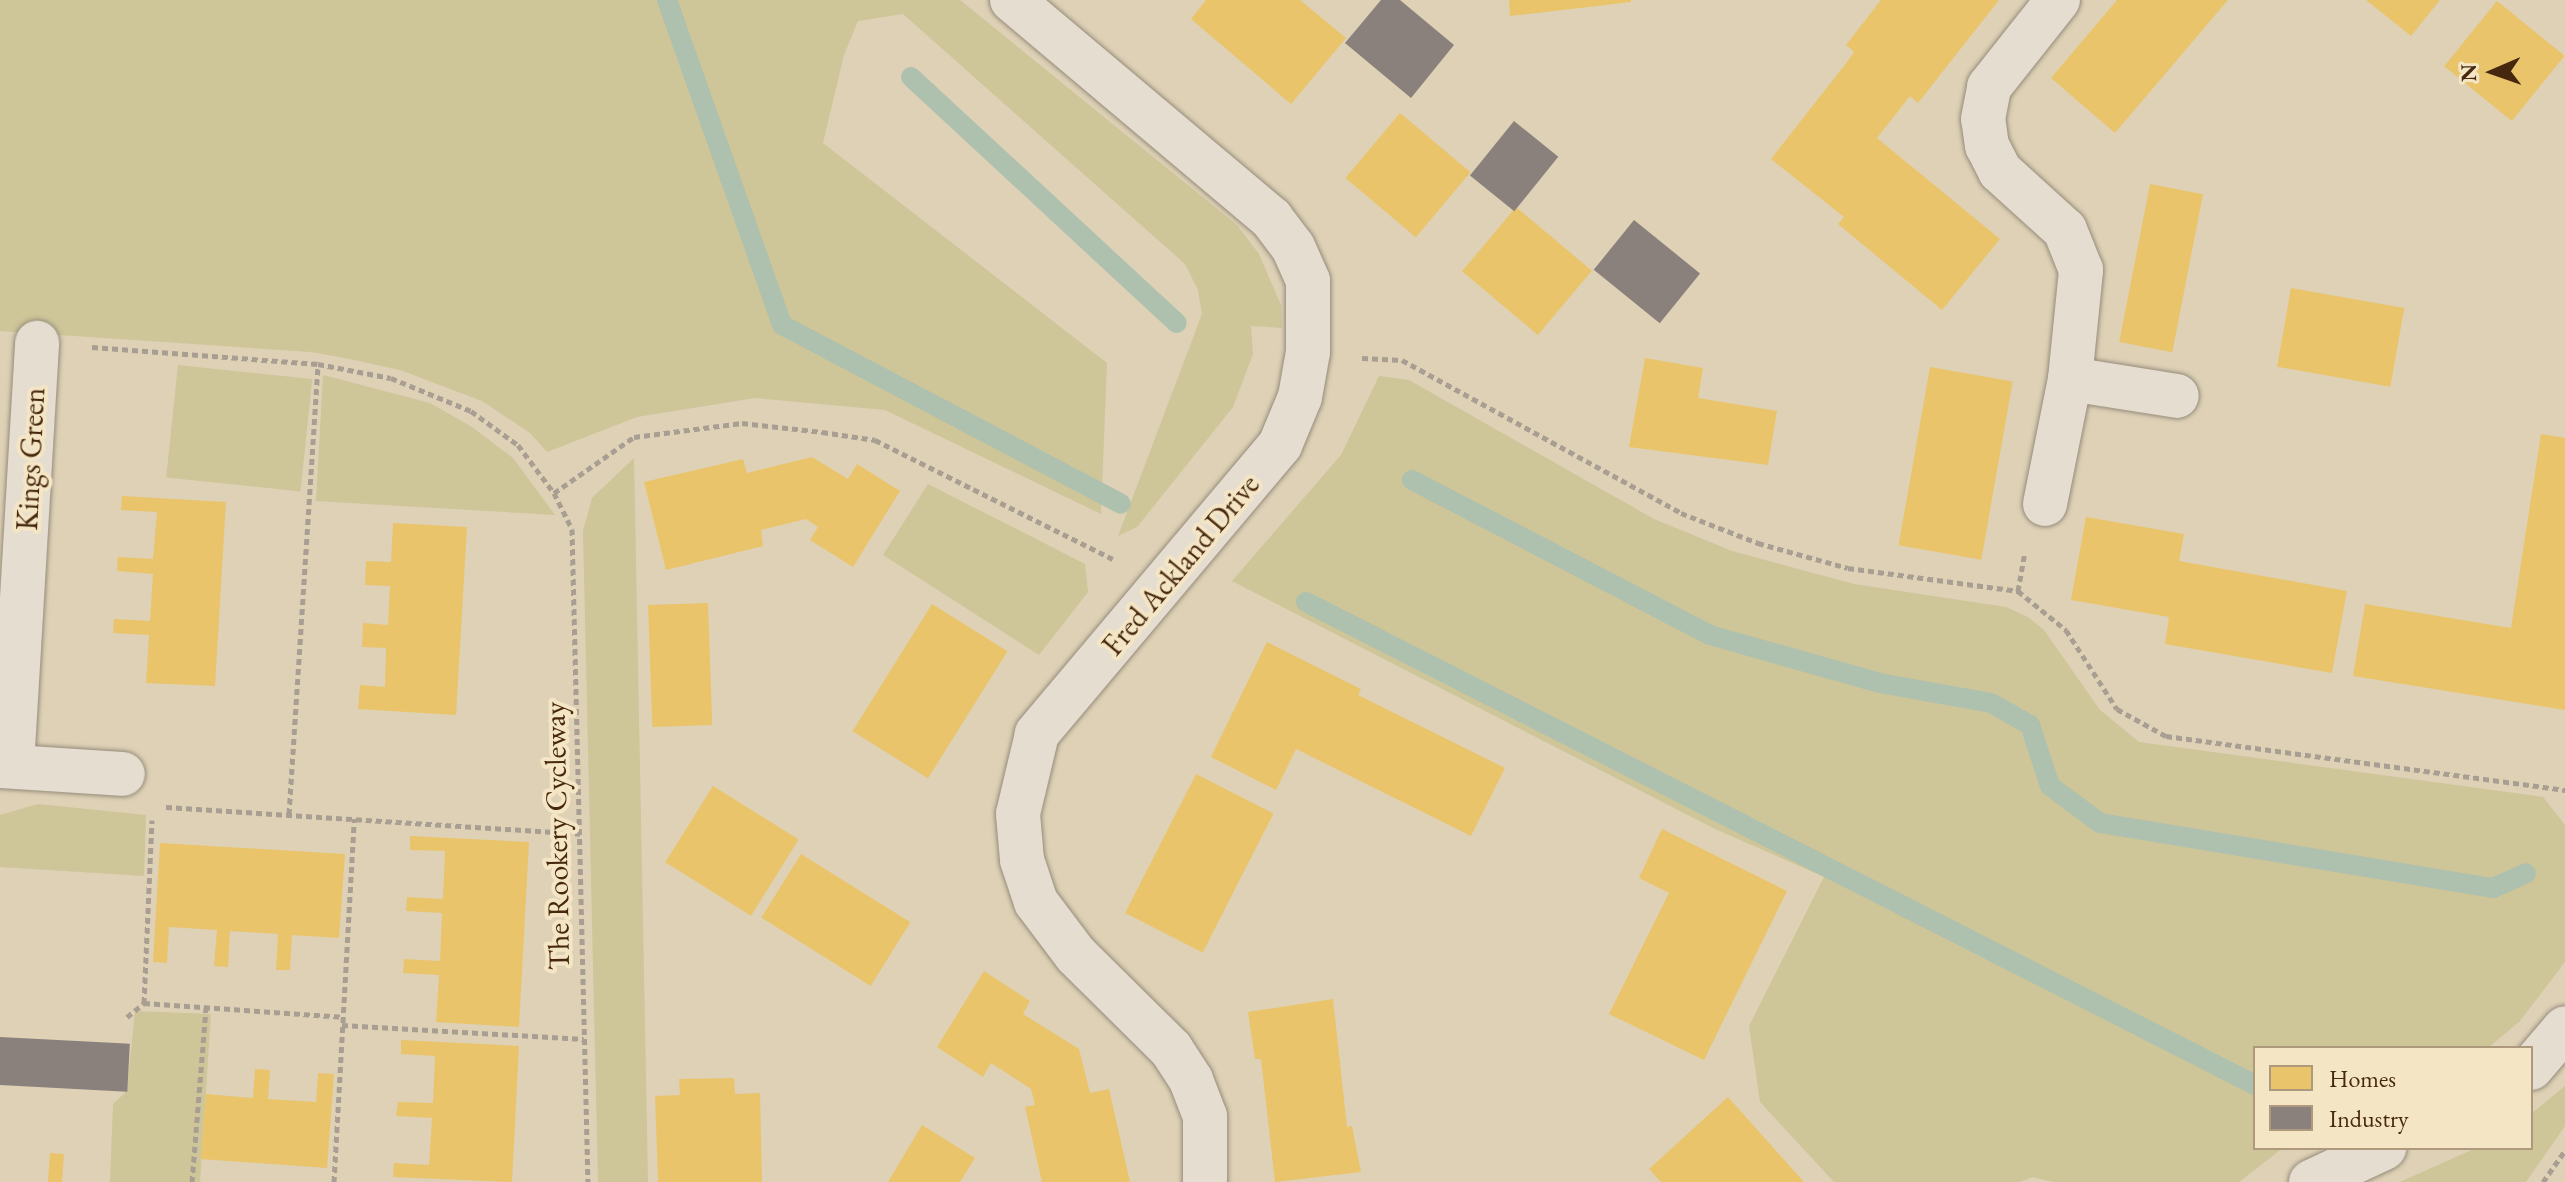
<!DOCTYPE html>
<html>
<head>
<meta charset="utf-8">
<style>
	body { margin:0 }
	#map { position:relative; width:2565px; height:1182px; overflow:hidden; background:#ded1b6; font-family:"EB Garamond",serif }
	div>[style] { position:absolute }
	.green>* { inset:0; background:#cec599; transform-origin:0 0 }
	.homes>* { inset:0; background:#e9c46a; transform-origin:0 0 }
	.industry>* { inset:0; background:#8a817c; transform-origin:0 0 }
	.stream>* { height:20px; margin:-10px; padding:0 10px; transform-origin:10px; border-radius:10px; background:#aec0ae }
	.path>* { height:5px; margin-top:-2.5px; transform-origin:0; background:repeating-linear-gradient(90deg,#a89f92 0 6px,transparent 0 10px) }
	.roads { filter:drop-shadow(0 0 2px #968c7a) drop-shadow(0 0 2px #968c7a) }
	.minor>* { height:44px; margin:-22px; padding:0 22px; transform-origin:22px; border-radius:22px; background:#e4ddd0 }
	span { translate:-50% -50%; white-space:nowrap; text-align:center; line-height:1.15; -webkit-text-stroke:8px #f4e5c5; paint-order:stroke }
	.street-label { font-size:30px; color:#46280e }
	.legend { position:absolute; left:2253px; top:1046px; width:280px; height:104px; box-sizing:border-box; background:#f4e5c5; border:2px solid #ae997c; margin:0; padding:10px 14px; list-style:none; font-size:24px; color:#46280e }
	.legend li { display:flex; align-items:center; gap:16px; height:40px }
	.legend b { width:40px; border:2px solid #ae997c }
	.north { position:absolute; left:2453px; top:32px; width:80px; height:80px; -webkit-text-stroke:6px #f4e5c5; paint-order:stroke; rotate:268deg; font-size:22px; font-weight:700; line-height:32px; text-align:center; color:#46280e }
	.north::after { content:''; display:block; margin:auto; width:28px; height:36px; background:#46280e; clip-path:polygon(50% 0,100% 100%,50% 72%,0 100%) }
</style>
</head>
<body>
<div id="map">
	<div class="green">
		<div style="clip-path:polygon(0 0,960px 0,1237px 225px,1259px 254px,1281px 305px,1282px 328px,1251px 326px,1253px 354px,1233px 407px,1137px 527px,1118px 536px,1202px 314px,1198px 290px,1185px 264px,903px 14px,858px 21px,844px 55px,823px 143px,1107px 363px,1101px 514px,885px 410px,755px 398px,637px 417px,547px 452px,530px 433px,482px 401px,400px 370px,350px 359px,311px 352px,0 331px)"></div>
		<div style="left:178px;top:365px;width:135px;height:113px;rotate:6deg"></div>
		<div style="clip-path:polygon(323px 375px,430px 403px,472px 427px,513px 458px,555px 515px,316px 501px)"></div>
		<div style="clip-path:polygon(1379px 376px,1409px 380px,1654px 519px,1732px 551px,1854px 584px,2006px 607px,2028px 617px,2044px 630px,2100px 710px,2139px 742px,2543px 797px,2565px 825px,2565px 962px,2520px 1021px,2488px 1048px,2255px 1048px,2255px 1148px,2283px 1148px,2239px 1182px,2053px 1182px,2033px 1177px,2019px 1182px,1834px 1182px,1760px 1102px,1749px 1026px,1824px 877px,1715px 829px,1232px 581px,1341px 455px)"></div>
		<div style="clip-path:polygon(634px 458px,648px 1182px,598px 1182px,583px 531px,592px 498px)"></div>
		<div style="clip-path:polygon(928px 484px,1085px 564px,1088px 592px,1039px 655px,883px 555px)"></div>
		<div style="clip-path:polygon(38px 804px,146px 815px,144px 876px,0 867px,0 815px)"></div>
		<div style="clip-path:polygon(135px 1011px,211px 1014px,200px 1182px,110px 1182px,113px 1104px,127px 1091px)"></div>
		<div style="clip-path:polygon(2565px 1086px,2565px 1126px,2526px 1182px,2400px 1182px,2476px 1148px,2531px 1148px,2531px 1114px)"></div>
	</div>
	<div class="homes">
		<div style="clip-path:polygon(1206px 0,1300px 0,1346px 38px,1291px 104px,1191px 19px)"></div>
		<div style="clip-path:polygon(1509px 0,1631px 0,1631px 2px,1510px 16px)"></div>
		<div style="clip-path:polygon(1881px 0,1999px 0,1918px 103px,1910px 96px,1877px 138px,2000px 239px,1942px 310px,1838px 224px,1844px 217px,1771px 159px,1847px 62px,1854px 52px,1846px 45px)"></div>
		<div style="clip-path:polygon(2117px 0,2228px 0,2115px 133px,2051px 78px)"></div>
		<div style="clip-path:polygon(2366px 0,2440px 0,2411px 36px)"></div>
		<div style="left:2497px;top:1px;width:87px;height:84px;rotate:39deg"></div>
		<div style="left:1400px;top:113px;width:92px;height:85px;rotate:40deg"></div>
		<div style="left:2150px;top:184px;width:54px;height:161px;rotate:11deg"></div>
		<div style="left:1516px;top:207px;width:99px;height:84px;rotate:40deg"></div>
		<div style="left:2291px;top:288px;width:115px;height:80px;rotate:10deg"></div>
		<div style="clip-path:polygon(1645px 358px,1703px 368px,1698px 398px,1777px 411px,1768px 465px,1629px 447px)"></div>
		<div style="left:1930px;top:367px;width:84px;height:181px;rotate:10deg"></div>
		<div style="clip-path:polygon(2541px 434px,2565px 438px,2565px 710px,2353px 676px,2365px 604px,2511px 628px)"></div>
		<div style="clip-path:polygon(812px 457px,848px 479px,857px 464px,900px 491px,853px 567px,810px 540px,818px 527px,806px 519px,761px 530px,763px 546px,666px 570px,644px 482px,743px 459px,747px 473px)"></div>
		<div style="clip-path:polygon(122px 496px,226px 502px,215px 686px,146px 683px,149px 635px,113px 633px,114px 619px,150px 621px,153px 574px,117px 571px,118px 557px,153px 559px,157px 512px,121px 510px)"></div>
		<div style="clip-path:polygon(2086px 517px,2184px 534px,2179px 561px,2347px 591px,2332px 673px,2165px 644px,2169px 617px,2071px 600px)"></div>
		<div style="clip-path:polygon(393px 523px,467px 527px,456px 715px,358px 709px,360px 685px,385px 687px,386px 648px,362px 647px,363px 623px,388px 625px,390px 586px,365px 585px,366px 561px,391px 562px)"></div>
		<div style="left:708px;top:603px;width:122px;height:60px;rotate:88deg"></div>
		<div style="left:932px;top:604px;width:89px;height:150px;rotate:32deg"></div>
		<div style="clip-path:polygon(1267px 642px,1361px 689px,1358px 695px,1505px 768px,1471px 836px,1296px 749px,1276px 790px,1211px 757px)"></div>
		<div style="left:1196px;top:774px;width:87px;height:156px;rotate:27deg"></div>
		<div style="left:713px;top:786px;width:101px;height:90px;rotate:32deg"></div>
		<div style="clip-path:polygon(1662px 829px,1787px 891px,1704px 1060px,1609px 1014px,1669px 893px,1639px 878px)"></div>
		<div style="clip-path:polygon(410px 836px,529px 842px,519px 1027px,436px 1022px,439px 975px,403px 973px,404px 959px,440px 961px,442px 913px,406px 911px,407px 897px,443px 899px,445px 851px,410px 850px)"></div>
		<div style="clip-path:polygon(160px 843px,345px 854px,339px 938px,292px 935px,290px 970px,276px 970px,278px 934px,230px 931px,228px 967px,214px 966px,217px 930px,169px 927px,167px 963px,153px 962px)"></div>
		<div style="left:801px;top:854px;width:129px;height:75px;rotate:32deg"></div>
		<div style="clip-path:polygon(984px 971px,1030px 1001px,1023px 1014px,1079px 1049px,1090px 1093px,1109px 1089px,1130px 1182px,1042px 1182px,1025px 1107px,1035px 1105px,1031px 1089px,991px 1063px,983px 1077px,937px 1047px)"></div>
		<div style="clip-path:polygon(1333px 999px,1347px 1127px,1352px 1126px,1361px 1172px,1275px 1182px,1261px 1059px,1255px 1059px,1248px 1012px)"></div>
		<div style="clip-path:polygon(401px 1040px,519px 1046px,512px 1182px,393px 1177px,394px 1163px,429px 1165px,432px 1118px,396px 1116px,398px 1102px,433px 1103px,435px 1056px,401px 1054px)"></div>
		<div style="clip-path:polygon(255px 1069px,270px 1070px,268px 1099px,316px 1102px,318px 1073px,334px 1074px,327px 1168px,201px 1159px,206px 1094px,253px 1098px)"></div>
		<div style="clip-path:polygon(734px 1078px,735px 1094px,760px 1093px,762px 1182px,658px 1182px,655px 1096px,680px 1095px,679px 1079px)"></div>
		<div style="clip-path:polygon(1728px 1097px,1804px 1182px,1661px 1182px,1649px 1169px)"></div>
		<div style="clip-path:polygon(922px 1125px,975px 1158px,960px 1182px,888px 1182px)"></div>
		<div style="left:50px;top:1153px;width:14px;height:29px;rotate:4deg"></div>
	</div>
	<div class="industry">
		<div style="clip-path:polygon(1381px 0,1400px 0,1454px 45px,1411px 98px,1345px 43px)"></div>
		<div style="left:1514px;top:121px;width:57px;height:70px;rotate:39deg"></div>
		<div style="left:1634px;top:220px;width:85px;height:64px;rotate:39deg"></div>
		<div style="left:0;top:1037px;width:130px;height:48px;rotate:3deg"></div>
	</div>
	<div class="stream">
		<div style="left:667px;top:0;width:345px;rotate:70.5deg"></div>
		<div style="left:782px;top:325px;width:383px;rotate:27.8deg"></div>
		<div style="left:911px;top:77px;width:362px;rotate:42.8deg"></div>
		<div style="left:1412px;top:480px;width:336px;rotate:27.5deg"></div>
		<div style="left:1710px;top:635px;width:177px;rotate:15.8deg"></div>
		<div style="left:1880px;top:683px;width:113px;rotate:10.2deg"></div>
		<div style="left:1991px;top:703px;width:45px;rotate:29.4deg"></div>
		<div style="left:2030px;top:725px;width:64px;rotate:71.8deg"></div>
		<div style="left:2050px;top:786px;width:62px;rotate:36.5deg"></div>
		<div style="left:2100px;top:823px;width:398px;rotate:9.4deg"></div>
		<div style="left:2493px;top:888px;width:36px;rotate:-24deg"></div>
		<div style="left:1306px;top:602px;width:1065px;rotate:26.97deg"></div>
	</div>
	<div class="path">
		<div style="left:92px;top:347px;width:227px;rotate:4.3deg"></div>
		<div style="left:318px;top:364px;width:74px;rotate:10.9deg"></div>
		<div style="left:391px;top:378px;width:87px;rotate:22.4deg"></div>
		<div style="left:471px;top:411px;width:58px;rotate:35.9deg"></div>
		<div style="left:518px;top:445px;width:60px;rotate:53.1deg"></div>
		<div style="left:554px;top:493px;width:40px;rotate:63.4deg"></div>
		<div style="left:572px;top:529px;width:653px;rotate:88.6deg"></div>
		<div style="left:1362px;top:358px;width:40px;rotate:2.9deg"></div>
		<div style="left:1402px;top:360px;width:318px;rotate:28.7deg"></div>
		<div style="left:1681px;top:513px;width:83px;rotate:21.3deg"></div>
		<div style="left:1758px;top:543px;width:93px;rotate:15.5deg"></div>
		<div style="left:1848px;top:568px;width:172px;rotate:7.7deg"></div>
		<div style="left:2018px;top:591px;width:62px;rotate:39.1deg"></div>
		<div style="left:2066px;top:630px;width:94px;rotate:57.2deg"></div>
		<div style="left:2117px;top:709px;width:56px;rotate:28.9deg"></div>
		<div style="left:2166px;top:736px;width:403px;rotate:7.7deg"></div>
		<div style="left:554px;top:493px;width:98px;rotate:-35deg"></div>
		<div style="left:634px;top:437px;width:109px;rotate:-7.4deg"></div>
		<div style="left:742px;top:423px;width:81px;rotate:6.4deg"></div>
		<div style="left:822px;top:432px;width:54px;rotate:8.6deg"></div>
		<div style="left:875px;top:440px;width:266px;rotate:26.6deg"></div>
		<div style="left:2018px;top:591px;width:36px;rotate:-80deg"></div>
		<div style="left:166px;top:807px;width:415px;rotate:3.7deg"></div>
		<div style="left:289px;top:814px;width:451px;rotate:-86.3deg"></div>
		<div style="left:144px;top:1003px;width:183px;rotate:-87.5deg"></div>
		<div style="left:127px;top:1017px;width:22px;rotate:-39deg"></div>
		<div style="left:144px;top:1003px;width:198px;rotate:4deg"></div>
		<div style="left:342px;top:1025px;width:242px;rotate:3.3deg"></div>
		<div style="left:192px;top:1182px;width:176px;rotate:-85.4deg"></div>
		<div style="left:334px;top:1182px;width:364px;rotate:-86.8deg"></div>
		<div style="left:2543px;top:1182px;width:39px;rotate:-55deg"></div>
	</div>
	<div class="roads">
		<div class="minor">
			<div style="left:1012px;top:0;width:339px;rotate:40.1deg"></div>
			<div style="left:1271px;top:218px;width:36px;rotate:53deg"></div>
			<div style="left:1293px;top:247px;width:37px;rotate:66deg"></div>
			<div style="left:1308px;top:281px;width:71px;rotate:90deg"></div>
			<div style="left:1308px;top:352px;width:46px;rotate:100.1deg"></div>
			<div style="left:1300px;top:397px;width:52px;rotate:112.6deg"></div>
			<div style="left:1280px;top:445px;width:378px;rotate:130.1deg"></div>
			<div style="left:1037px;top:734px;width:82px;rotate:103.4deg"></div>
			<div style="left:1018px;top:814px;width:46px;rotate:85deg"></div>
			<div style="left:1022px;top:860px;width:44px;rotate:71.6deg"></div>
			<div style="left:1036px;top:902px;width:66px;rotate:53deg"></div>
			<div style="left:1076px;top:955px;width:134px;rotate:44.7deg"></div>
			<div style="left:1171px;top:1049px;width:37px;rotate:57deg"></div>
			<div style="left:1191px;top:1080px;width:39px;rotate:69deg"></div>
			<div style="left:1205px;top:1116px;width:66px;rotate:90deg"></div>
			<div style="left:2070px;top:379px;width:108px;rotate:9deg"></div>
			<div style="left:2045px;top:504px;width:127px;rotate:-78.7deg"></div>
			<div style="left:2070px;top:379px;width:110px;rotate:-84.2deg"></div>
			<div style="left:2081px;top:270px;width:43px;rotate:-111.8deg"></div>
			<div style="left:2065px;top:230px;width:88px;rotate:-137.8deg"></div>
			<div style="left:2000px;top:171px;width:28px;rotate:-117deg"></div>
			<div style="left:1987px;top:146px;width:27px;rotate:-98deg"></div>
			<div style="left:1983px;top:119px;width:33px;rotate:-79deg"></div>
			<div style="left:1989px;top:87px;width:111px;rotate:-51.6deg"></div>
			<div style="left:0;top:766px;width:123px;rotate:3.7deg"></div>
			<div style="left:12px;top:766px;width:424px;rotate:-86.6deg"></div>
			<div style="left:2531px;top:1068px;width:52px;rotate:-49.6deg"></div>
			<div style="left:2311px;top:1182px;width:81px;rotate:-25deg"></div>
		</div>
	</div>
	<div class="street-label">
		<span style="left:31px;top:459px;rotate:-87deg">Kings Green</span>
		<span style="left:1181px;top:565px;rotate:-50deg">Fred Ackland Drive</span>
		<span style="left:557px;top:836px;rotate:-91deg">The Rookery Cycleway</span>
	</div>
	<ul class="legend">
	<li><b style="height:22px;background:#e9c46a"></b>Homes</li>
	<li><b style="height:22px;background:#8a817c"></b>Industry</li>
	</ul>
	<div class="north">N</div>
</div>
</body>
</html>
